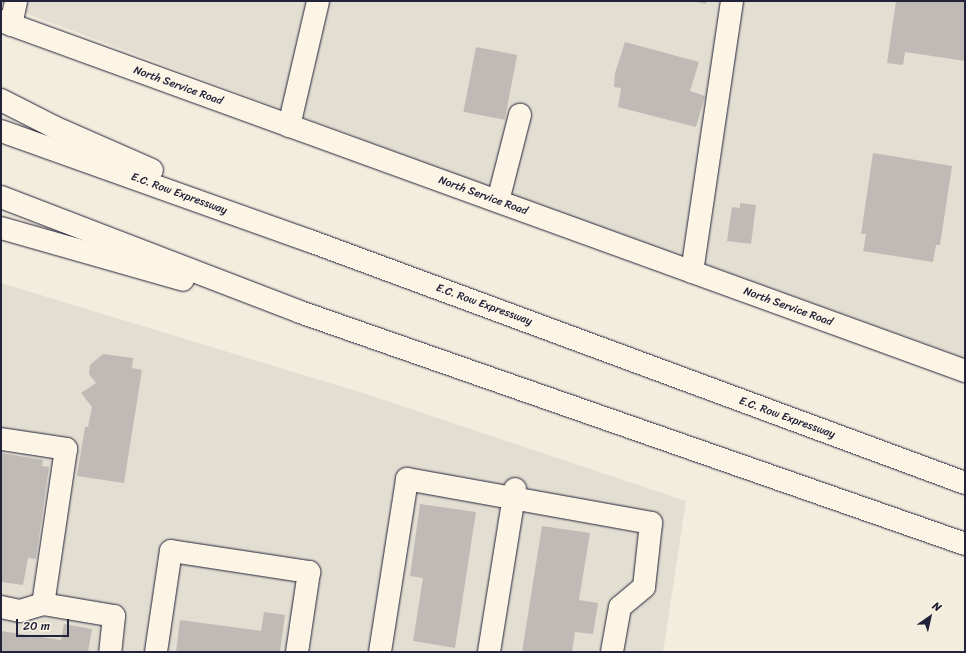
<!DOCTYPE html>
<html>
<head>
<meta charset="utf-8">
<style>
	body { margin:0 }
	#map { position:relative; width:966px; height:653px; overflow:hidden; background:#f3edde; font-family:Sriracha,sans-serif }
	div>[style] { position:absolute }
	.built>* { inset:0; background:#e3ded2 }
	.building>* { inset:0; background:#bfbab6; transform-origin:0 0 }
	.roads { filter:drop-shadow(0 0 1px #22223b) drop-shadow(0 0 1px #22223b) }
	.minor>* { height:22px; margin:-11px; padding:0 11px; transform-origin:11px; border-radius:11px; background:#fcf5e5 }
	.highway>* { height:22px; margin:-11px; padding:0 11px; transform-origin:11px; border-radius:11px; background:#fcf5e5 }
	span { translate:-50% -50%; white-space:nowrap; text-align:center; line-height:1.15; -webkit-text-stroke:3px #fcf5e5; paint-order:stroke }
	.street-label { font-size:11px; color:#22223b }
	.frame { position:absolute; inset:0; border:2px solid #22223b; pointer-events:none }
	.north { position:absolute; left:910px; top:597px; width:40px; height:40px; -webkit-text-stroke:3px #fcf5e5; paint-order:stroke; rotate:34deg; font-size:11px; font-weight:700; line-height:16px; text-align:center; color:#22223b }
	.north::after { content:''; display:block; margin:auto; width:14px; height:18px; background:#22223b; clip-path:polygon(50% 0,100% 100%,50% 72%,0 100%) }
	.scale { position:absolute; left:16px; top:619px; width:53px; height:18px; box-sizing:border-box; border:2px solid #22223b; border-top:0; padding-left:5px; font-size:12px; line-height:14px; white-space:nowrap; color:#22223b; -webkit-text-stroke:3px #fcf5e5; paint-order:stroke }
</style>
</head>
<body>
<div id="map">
	<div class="built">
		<div style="clip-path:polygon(1px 1px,965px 1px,965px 358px,471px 180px,1px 4px)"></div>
		<div style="clip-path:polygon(1px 283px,366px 394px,686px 501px,663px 652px,1px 652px)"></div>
	</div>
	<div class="building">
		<div style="clip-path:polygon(691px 1px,706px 1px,706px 4px)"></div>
		<div style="clip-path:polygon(896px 1px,965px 1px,965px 61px,905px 52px,903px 65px,887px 63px)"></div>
		<div style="clip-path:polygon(625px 42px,699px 62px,690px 91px,705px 96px,696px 127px,618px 107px,621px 88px,614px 87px,615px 73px)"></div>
		<div style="left:476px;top:47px;width:42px;height:66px;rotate:11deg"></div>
		<div style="clip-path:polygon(873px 153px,952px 166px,940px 245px,936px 245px,933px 262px,863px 251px,866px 234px,861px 234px)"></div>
		<div style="clip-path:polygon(740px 203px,756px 205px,751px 244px,727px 241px,732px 207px,740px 208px)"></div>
		<div style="clip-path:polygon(103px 354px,133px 358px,132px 368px,142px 370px,124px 483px,77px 476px,85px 427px,88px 427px,92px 407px,81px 393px,96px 383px,89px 374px,90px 365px)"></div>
		<div style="clip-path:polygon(1px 453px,43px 460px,42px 466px,49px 467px,36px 559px,28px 558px,23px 585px,1px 582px)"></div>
		<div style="clip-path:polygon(420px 504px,476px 512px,455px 648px,413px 641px,423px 578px,410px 576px)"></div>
		<div style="clip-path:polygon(542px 526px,590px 533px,579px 600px,598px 603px,593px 634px,575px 632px,572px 652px,522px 652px)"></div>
		<div style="clip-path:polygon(264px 612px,285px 615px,280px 652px,176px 652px,180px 620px,261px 631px)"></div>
		<div style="clip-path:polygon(64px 624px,92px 629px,88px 652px,1px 652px,1px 631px,61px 640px)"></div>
	</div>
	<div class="roads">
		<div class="minor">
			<div style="left:1px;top:21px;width:1026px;rotate:19.95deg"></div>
			<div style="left:11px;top:25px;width:25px;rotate:-78deg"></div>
			<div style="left:289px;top:126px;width:128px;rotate:-76.9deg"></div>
			<div style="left:498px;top:201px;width:89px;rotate:-75.7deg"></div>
			<div style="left:692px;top:272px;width:274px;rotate:-81.6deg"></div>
			<div style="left:1px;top:439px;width:66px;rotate:8.7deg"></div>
			<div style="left:66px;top:449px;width:157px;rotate:98.4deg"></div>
			<div style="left:1px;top:607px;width:19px;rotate:12deg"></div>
			<div style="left:20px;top:611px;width:24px;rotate:-17deg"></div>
			<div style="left:43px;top:604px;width:72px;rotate:9.6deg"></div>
			<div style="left:114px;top:616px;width:36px;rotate:96deg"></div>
			<div style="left:156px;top:652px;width:102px;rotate:-81.6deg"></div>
			<div style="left:171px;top:551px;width:140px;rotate:8.7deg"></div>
			<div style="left:309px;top:572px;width:81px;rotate:98.5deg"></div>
			<div style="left:380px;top:652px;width:175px;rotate:-81.1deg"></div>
			<div style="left:407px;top:479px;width:248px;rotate:10.2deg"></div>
			<div style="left:651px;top:523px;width:64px;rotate:96.2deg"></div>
			<div style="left:644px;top:587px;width:31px;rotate:140deg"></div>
			<div style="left:620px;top:607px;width:46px;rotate:100.1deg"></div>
			<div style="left:489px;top:652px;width:165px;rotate:-80.9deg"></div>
		</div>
		<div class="highway">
			<div style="left:1px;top:100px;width:59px;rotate:27deg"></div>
			<div style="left:54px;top:127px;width:107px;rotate:23.7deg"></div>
			<div style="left:1px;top:131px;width:328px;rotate:19.6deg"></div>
			<div style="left:310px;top:241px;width:698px;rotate:20.28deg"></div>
			<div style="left:1px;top:197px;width:320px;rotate:21deg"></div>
			<div style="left:300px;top:312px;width:704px;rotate:19.23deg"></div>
			<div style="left:1px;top:228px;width:189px;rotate:15.9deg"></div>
		</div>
	</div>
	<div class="street-label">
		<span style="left:178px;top:86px;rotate:20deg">North Service Road</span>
		<span style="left:179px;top:194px;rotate:20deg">E.C. Row Expressway</span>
		<span style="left:483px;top:196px;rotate:20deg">North Service Road</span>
		<span style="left:484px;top:305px;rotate:20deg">E.C. Row Expressway</span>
		<span style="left:788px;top:307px;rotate:20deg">North Service Road</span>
		<span style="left:787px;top:418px;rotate:20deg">E.C. Row Expressway</span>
	</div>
	<div class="frame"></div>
	<div class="north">N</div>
	<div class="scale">20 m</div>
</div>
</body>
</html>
